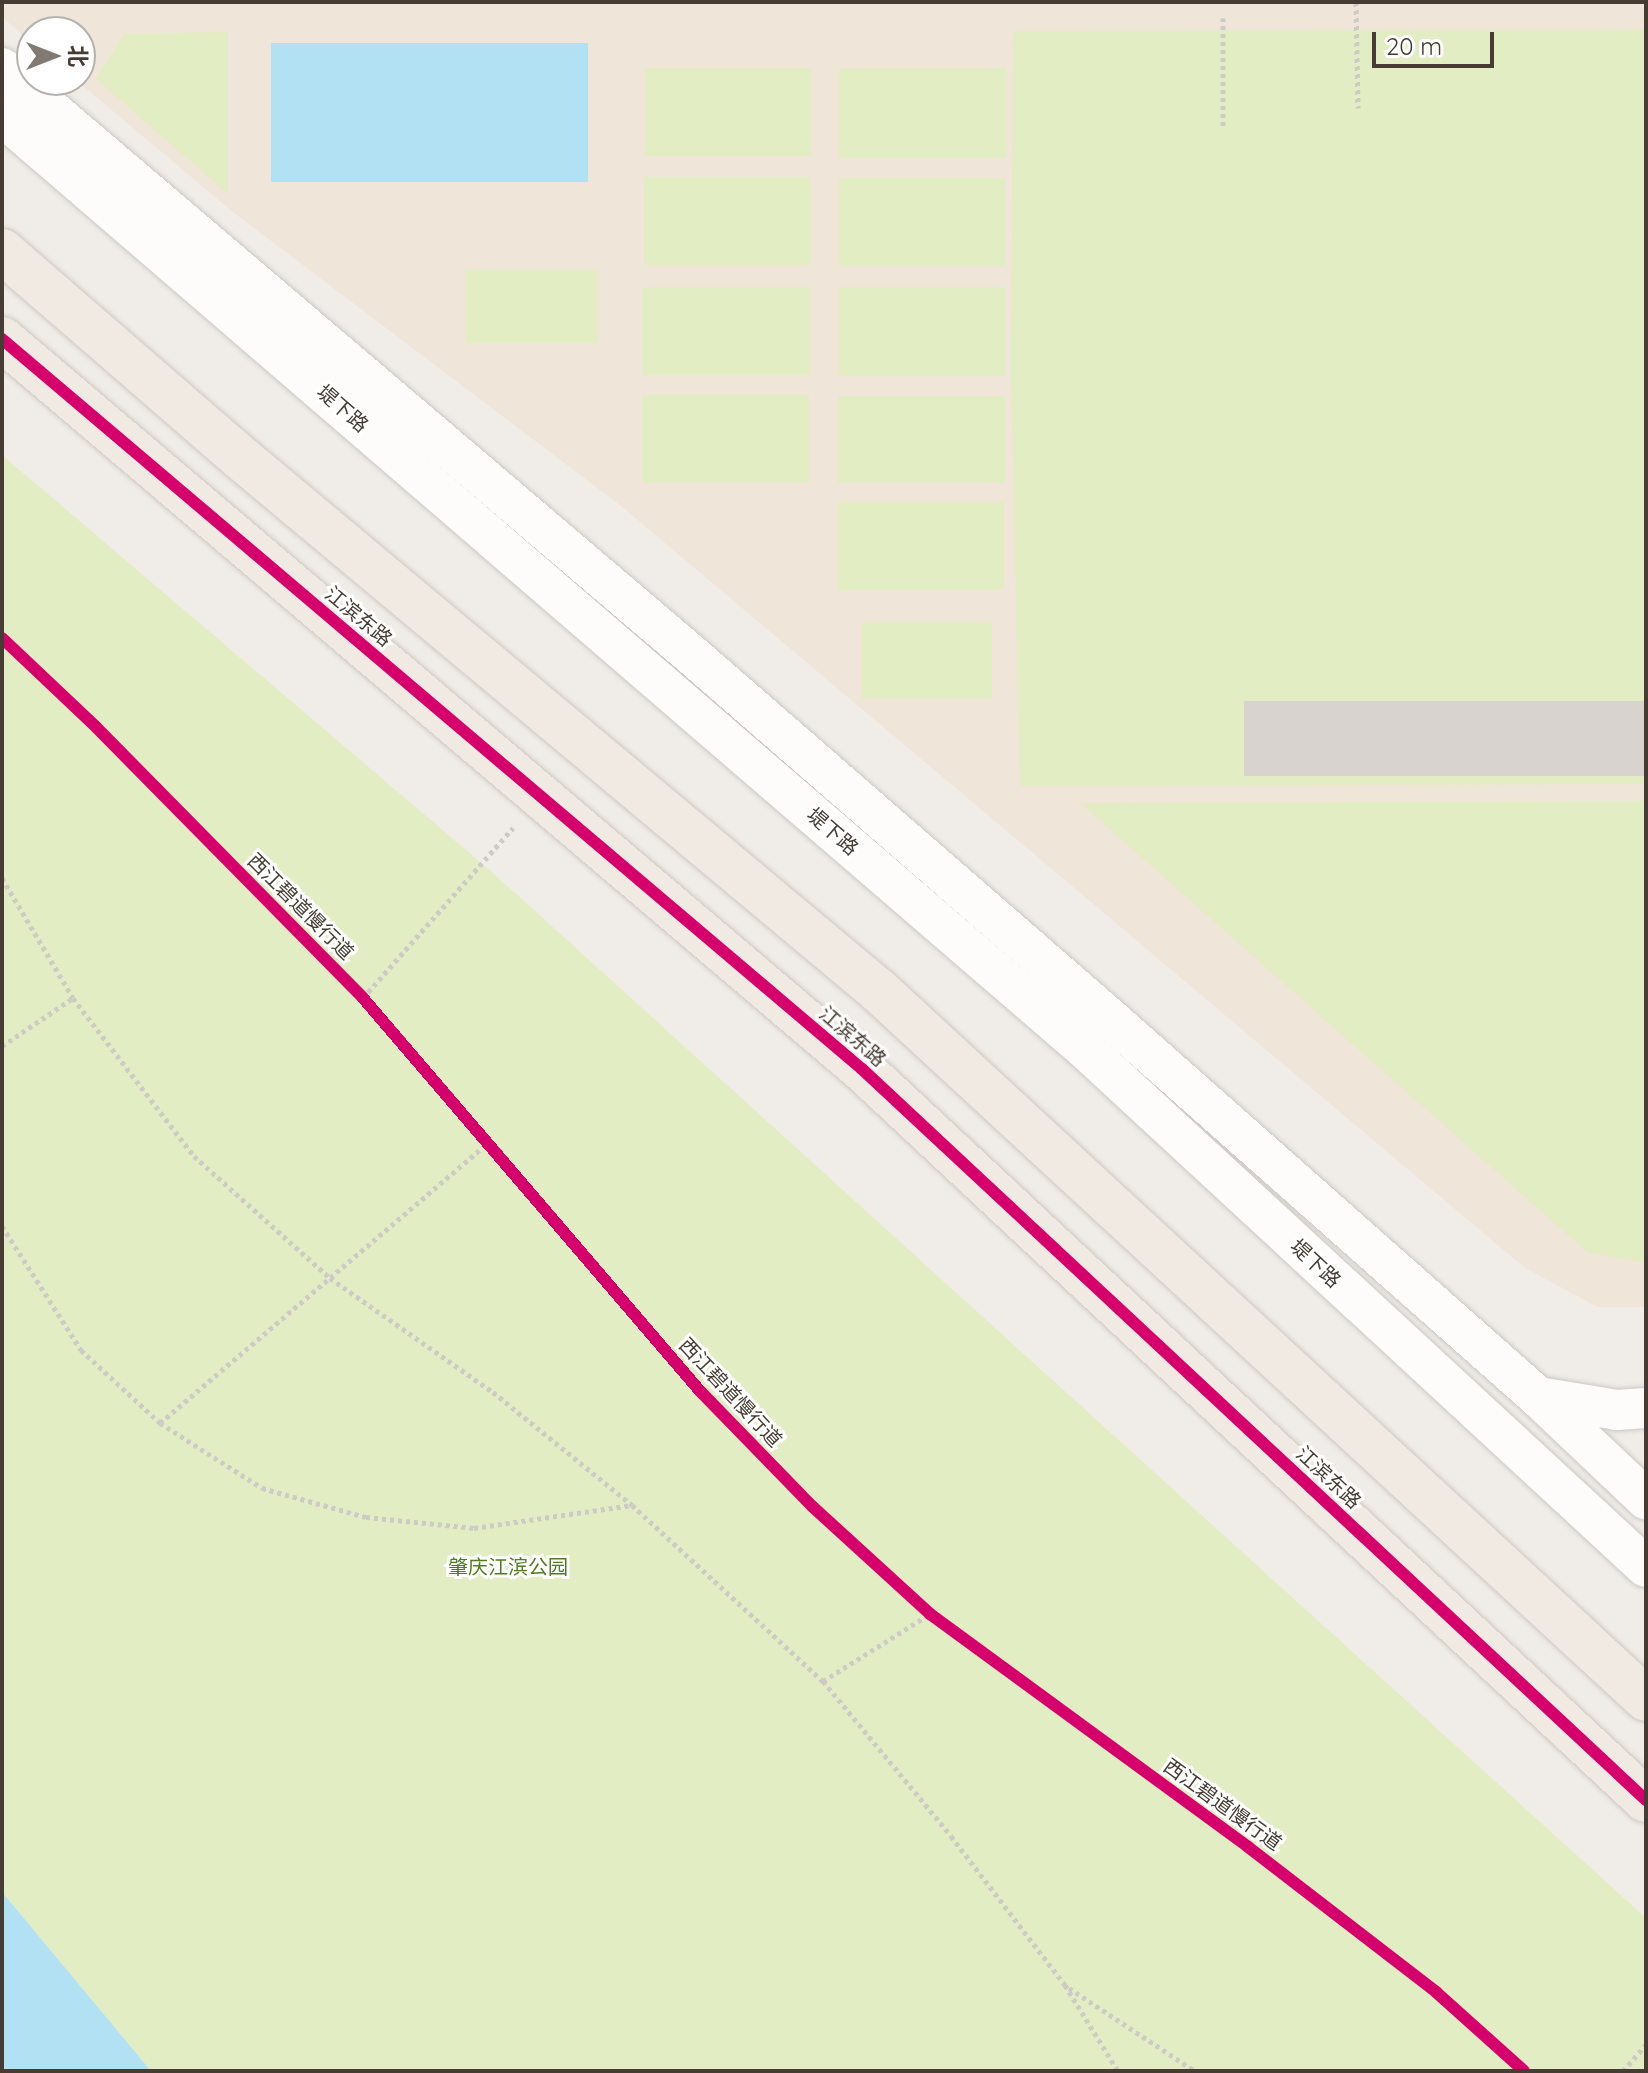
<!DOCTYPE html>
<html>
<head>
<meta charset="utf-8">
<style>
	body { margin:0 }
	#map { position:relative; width:1648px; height:2073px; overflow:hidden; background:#f0ece7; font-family:Quicksand,"Noto Sans SC",sans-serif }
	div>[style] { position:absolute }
	.education>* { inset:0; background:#efe5d8 }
	.green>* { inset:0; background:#e2edc4; transform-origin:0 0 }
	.water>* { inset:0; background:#b2e1f3; transform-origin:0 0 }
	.building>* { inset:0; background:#d8d3ce; transform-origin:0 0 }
	.path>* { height:5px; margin-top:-2.5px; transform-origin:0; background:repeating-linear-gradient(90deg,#cecac5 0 4px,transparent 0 8px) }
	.roads { filter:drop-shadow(0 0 2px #ccc8c3) drop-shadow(0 0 2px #ccc8c3) }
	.minor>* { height:40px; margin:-20px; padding:0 20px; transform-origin:20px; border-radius:20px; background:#fdfcfb }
	.major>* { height:44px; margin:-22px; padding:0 22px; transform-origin:22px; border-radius:22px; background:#f1eae2 }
	.cycleway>* { height:12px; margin:-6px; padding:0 6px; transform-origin:6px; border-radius:6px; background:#d6006c }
	span { translate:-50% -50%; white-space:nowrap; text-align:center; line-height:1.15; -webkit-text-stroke:6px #fff; paint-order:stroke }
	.street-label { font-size:20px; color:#463c33 }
	.park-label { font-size:20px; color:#4f7e20 }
	.frame { position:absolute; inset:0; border:4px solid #463c33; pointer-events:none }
	.north { position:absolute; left:16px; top:16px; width:80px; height:80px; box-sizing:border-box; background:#fff; border:2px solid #b5b1ad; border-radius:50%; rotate:90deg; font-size:22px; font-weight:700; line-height:32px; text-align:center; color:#463c33 }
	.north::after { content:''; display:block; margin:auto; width:28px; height:36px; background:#827a72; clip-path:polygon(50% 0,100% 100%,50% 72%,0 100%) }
	.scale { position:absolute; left:1372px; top:32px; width:122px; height:36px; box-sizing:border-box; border:4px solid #463c33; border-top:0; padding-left:10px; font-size:24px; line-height:28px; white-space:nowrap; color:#463c33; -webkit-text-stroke:6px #fff; paint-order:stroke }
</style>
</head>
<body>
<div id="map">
	<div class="education">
		<div style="clip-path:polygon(2px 2px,1646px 2px,1646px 1307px,1598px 1307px,1525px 1268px,620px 505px,233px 212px,76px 80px,80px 80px,80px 32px,32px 32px,32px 43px,2px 17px)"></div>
	</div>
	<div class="green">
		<div style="clip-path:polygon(1646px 30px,1646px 784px,1020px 786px,1011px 377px,1013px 31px)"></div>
		<div style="clip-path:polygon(228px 32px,228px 194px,96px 79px,124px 34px)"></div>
		<div style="left:645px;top:68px;width:166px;height:88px"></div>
		<div style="left:839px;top:68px;width:167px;height:90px"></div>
		<div style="left:644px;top:177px;width:167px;height:88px"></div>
		<div style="left:839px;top:178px;width:166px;height:88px"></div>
		<div style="left:598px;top:270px;width:73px;height:132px;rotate:90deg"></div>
		<div style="left:643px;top:287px;width:167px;height:88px"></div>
		<div style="left:839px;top:287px;width:166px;height:89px"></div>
		<div style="left:643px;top:395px;width:166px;height:88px"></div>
		<div style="left:838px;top:396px;width:167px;height:87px"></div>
		<div style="clip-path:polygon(2px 455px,493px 873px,1646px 1918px,1646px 2071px,151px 2071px,2px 1892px)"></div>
		<div style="left:838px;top:502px;width:166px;height:88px"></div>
		<div style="left:992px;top:622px;width:77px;height:130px;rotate:90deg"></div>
		<div style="clip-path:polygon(1646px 801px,1646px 1263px,1588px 1253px,1080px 803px)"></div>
	</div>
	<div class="water">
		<div style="left:588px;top:43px;width:139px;height:317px;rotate:90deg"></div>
		<div style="clip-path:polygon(2px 1892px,151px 2071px,2px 2071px)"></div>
	</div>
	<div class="building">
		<div style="left:1244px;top:701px;width:402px;height:75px"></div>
	</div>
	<div class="path">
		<div style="left:1356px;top:2px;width:106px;rotate:88.9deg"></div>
		<div style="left:1223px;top:18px;width:108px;rotate:90deg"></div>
		<div style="left:2px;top:878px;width:139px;rotate:59.4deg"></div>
		<div style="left:73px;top:998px;width:199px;rotate:52.6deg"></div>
		<div style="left:194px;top:1156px;width:183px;rotate:41.9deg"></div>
		<div style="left:330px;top:1278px;width:199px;rotate:35deg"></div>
		<div style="left:493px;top:1392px;width:179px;rotate:39.1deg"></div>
		<div style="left:632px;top:1505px;width:260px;rotate:42.7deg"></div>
		<div style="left:823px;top:1681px;width:201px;rotate:50.4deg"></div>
		<div style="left:951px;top:1836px;width:188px;rotate:52.6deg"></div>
		<div style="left:1065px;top:1985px;width:101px;rotate:58.4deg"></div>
		<div style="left:363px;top:998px;width:227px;rotate:-48.6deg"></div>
		<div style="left:2px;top:1046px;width:86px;rotate:-34.1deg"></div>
		<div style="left:2px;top:1226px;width:147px;rotate:57.5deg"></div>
		<div style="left:81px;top:1350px;width:108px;rotate:42.7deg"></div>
		<div style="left:160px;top:1423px;width:121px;rotate:32.5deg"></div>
		<div style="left:262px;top:1488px;width:108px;rotate:15.6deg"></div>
		<div style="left:366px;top:1517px;width:109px;rotate:5.8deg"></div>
		<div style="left:474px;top:1528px;width:160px;rotate:-8.3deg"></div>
		<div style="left:160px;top:1423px;width:431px;rotate:-40.5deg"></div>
		<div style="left:823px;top:1681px;width:126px;rotate:-32.1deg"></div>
		<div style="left:1069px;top:1988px;width:151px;rotate:33.4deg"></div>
		<div style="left:1623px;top:2071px;width:35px;rotate:-49deg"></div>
	</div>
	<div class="roads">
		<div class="minor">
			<div style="left:2px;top:68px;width:909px;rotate:40.4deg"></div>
			<div style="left:694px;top:657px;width:556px;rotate:40.99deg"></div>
			<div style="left:1114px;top:1022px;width:566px;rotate:41.49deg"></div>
			<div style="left:1538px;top:1397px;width:149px;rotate:43.4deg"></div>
			<div style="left:2px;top:116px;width:1427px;rotate:40.74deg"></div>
			<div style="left:1083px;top:1047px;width:766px;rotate:42.73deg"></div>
			<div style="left:1538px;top:1397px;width:80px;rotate:9.3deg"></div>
			<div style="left:1617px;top:1410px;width:29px;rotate:-4deg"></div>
		</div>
		<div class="major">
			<div style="left:2px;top:251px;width:316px;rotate:40.9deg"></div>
			<div style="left:241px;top:458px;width:830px;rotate:39.87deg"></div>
			<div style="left:878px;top:990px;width:1045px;rotate:42.71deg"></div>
			<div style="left:2px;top:339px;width:1128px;rotate:40.33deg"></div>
			<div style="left:862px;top:1069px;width:1072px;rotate:43deg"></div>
		</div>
	</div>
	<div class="cycleway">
		<div style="left:2px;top:339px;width:1128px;rotate:40.33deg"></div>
		<div style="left:862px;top:1069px;width:1072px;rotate:43deg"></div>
		<div style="left:2px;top:638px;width:129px;rotate:43.4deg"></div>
		<div style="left:96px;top:727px;width:380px;rotate:45.4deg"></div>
		<div style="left:363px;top:998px;width:518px;rotate:49.39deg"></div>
		<div style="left:700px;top:1391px;width:162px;rotate:45.8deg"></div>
		<div style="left:813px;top:1507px;width:159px;rotate:42.4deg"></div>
		<div style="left:930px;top:1614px;width:394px;rotate:36.2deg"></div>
		<div style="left:1248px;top:1847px;width:237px;rotate:37.6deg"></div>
		<div style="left:1436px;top:1992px;width:118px;rotate:41.9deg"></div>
	</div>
	<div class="street-label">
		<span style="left:343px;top:408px;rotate:41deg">堤下路</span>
		<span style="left:359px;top:616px;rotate:40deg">江滨东路</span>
		<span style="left:833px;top:831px;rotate:41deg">堤下路</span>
		<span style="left:301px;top:906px;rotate:45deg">西江碧道慢行道</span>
		<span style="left:853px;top:1036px;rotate:41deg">江滨东路</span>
		<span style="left:1316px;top:1263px;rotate:43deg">堤下路</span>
		<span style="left:731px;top:1392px;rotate:47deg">西江碧道慢行道</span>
		<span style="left:1329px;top:1477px;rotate:43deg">江滨东路</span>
		<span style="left:1223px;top:1804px;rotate:36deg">西江碧道慢行道</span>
	</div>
	<div class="park-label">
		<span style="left:508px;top:1566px">肇庆江滨公园</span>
	</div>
	<div class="frame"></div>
	<div class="north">北</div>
	<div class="scale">20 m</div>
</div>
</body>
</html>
